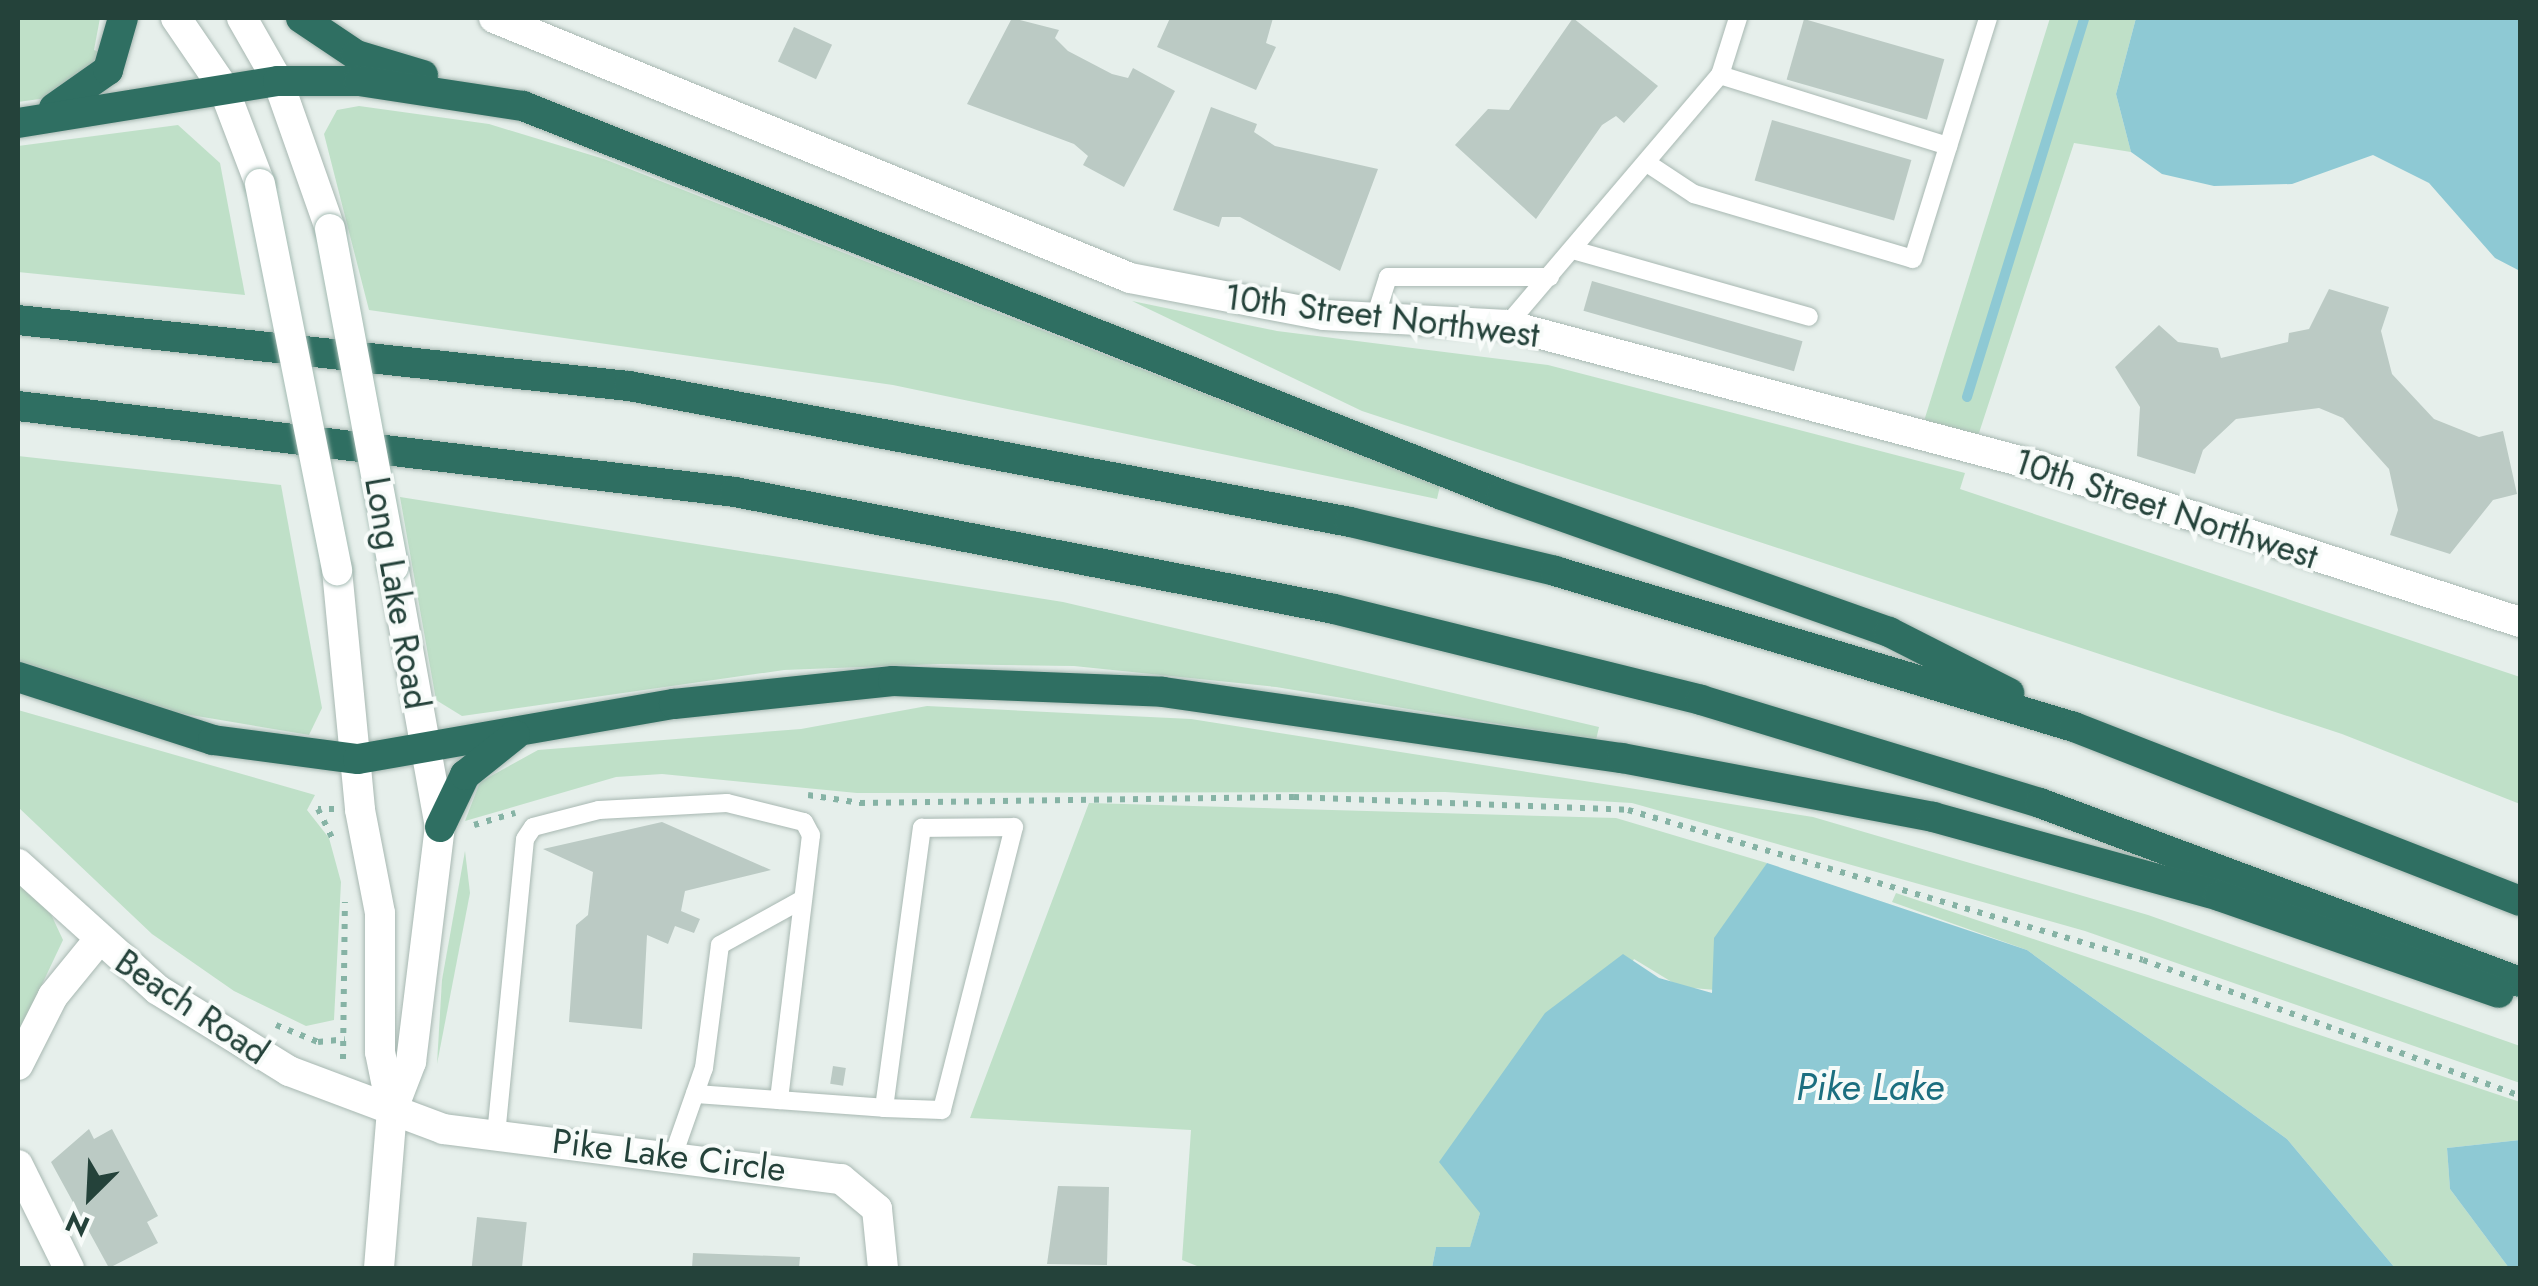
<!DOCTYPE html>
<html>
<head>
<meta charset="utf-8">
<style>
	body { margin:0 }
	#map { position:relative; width:2538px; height:1286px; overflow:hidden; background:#e6efeb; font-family:Jost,sans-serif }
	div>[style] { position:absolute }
	.green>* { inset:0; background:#bfe0c8 }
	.water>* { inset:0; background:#8ec9d4 }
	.stream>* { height:10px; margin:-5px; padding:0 5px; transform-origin:5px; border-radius:5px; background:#8ec9d4 }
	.building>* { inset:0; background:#bbcac4; transform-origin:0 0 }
	.path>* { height:6px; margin-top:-3px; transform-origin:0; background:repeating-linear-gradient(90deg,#86b3a5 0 5px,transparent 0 13px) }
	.roads { filter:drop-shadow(0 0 2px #a8b8b2) drop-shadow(0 0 2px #a8b8b2) }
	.lane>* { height:18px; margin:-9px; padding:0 9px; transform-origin:9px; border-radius:9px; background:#fff }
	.street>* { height:30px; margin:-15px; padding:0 15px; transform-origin:15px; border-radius:15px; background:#fff }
	.secondary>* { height:30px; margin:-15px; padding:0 15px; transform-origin:15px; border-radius:15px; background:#fff }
	.highway>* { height:30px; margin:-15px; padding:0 15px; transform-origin:15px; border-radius:15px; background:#2f6f62 }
	.bridges { filter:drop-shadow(0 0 2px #a4bbb3) drop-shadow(0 0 2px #a4bbb3) }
	.secondary-bridge>* { height:30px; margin:-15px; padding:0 15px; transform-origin:15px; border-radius:15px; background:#fff }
	span { translate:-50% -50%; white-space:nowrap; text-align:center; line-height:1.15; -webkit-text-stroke:8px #f7fbf9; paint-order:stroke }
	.street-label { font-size:35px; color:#24423a }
	.water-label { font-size:38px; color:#1c6f80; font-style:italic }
	.frame { position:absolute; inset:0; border:20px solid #24423a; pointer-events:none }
	.north { position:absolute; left:40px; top:1146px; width:100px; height:100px; -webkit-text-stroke:8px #f7fbf9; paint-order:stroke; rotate:204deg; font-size:28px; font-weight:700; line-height:40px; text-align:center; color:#24423a }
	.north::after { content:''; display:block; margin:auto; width:35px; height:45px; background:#24423a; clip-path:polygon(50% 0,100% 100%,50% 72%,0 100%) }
</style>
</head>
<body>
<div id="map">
	<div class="green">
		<div style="clip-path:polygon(18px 18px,100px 18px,94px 50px,108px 56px,47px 98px,18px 102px)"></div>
		<div style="clip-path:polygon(2050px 18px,2136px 18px,2116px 94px,2131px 152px,2074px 143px,1978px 436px,1924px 421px)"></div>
		<div style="clip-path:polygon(359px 106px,489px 124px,604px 159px,1440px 486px,1437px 499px,893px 385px,369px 310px,324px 134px,337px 110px)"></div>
		<div style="clip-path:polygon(178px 125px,220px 163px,245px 295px,18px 272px,18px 146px)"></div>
		<div style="clip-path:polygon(1132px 301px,1277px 331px,1548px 365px,1965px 473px,1960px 489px,2520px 677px,2520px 804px,2342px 734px,1362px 411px)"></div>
		<div style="clip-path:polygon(18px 456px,281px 485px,322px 708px,309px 735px,155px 709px,18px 662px)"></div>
		<div style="clip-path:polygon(400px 497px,1063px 602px,1599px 727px,1596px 740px,1276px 687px,1074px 666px,939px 664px,784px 670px,462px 716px,436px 700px)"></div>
		<div style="clip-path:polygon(927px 706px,1191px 719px,1813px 817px,2148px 915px,2520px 1046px,2520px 1083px,2085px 931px,1632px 803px,1445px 792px,857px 793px,662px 774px,616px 777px,465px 821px,480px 782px,538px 750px,801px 729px)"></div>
		<div style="clip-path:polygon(18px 710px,315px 795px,307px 810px,329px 838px,341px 882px,334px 1020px,306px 1026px,234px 991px,152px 934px,18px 807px)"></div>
		<div style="clip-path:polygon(1089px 803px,1616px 818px,1767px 863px,1714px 950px,1716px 990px,1680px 987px,1634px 959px,1480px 1213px,1470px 1248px,1436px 1247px,1432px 1268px,1202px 1268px,1182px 1260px,1191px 1130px,970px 1118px)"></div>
		<div style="clip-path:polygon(465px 851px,470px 893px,437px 1064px,442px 980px)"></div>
		<div style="clip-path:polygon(18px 882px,49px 910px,63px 940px,18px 1035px)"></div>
		<div style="clip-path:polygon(1896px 893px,2520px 1102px,2520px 1140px,2447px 1148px,2450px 1189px,2509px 1268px,2395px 1268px,2287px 1139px,2027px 950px,1892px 902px)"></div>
	</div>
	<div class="water">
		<div style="clip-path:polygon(2136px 18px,2520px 18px,2520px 271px,2495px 258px,2429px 183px,2373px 155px,2292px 184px,2214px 186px,2162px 174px,2131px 152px,2116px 94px)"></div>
		<div style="clip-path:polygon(1767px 863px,2027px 950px,2287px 1139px,2395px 1268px,1432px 1268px,1436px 1247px,1470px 1247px,1480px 1213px,1439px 1162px,1545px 1013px,1623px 954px,1659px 978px,1712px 993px,1714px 938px)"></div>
		<div style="clip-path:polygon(2520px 1140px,2520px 1268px,2509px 1268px,2450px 1189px,2447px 1148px)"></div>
	</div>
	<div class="stream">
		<div style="left:1967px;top:397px;width:397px;rotate:-72.8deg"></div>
	</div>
	<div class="building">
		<div style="clip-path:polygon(1012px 18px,1059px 30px,1055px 38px,1068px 51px,1112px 74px,1128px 78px,1133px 68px,1175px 91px,1124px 187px,1083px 165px,1088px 156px,1074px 144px,967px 104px)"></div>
		<div style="clip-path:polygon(1170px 18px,1273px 18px,1266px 43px,1276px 47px,1256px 90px,1157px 47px)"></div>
		<div style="clip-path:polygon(1573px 18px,1658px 86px,1624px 123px,1616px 116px,1602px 125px,1536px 219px,1455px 145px,1488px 109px,1509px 110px)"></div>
		<div style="left:1804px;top:19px;width:146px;height:63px;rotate:16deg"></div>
		<div style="left:794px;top:27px;width:42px;height:38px;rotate:25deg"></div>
		<div style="clip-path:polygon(1211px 107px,1257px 124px,1254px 132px,1275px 146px,1378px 169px,1340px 271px,1240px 217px,1222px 217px,1219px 227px,1173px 210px)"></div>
		<div style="left:1772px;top:120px;width:145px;height:63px;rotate:16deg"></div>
		<div style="left:1592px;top:281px;width:219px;height:31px;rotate:16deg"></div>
		<div style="clip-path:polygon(2329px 289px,2389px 307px,2381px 331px,2392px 374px,2434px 419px,2479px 437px,2503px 431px,2517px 494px,2493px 500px,2450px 554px,2390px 535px,2398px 510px,2389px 469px,2343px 418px,2319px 408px,2236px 419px,2203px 450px,2195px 474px,2137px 456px,2140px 407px,2115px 367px,2159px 325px,2178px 342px,2218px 348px,2221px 358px,2288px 342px,2289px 333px,2309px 329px)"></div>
		<div style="clip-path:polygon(662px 822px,771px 870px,685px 891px,681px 911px,700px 919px,694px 933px,675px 926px,668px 944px,647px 935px,642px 1029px,569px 1022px,576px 925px,588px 915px,593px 872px,543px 849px)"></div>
		<div style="left:833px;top:1066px;width:13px;height:18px;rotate:9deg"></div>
		<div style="clip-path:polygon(89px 1129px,94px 1139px,112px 1129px,158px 1216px,147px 1222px,158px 1243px,109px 1268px,51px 1162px)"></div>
		<div style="clip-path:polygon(1058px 1186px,1109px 1187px,1107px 1265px,1047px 1264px)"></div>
		<div style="left:477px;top:1217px;width:50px;height:51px;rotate:6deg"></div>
		<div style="clip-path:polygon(693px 1253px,800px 1257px,799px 1268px,692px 1268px)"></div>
	</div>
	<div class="path">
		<div style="left:808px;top:795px;width:53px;rotate:8.7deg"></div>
		<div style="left:860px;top:803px;width:434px;rotate:-0.8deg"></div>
		<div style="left:1294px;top:797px;width:334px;rotate:2.2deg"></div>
		<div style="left:1628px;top:810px;width:536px;rotate:16.24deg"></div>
		<div style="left:2143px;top:960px;width:401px;rotate:19.8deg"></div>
		<div style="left:334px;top:809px;width:16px;rotate:180deg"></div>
		<div style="left:318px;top:809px;width:37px;rotate:64deg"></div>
		<div style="left:474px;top:825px;width:43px;rotate:-16.3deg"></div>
		<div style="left:276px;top:1025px;width:45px;rotate:22deg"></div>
		<div style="left:318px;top:1042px;width:27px;rotate:-6deg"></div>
		<div style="left:343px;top:1059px;width:157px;rotate:-89.3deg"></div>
	</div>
	<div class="roads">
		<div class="lane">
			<div style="left:1720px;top:75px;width:239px;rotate:17.3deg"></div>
			<div style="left:1650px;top:165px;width:53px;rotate:33.4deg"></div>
			<div style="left:1694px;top:194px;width:228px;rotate:16.5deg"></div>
			<div style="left:1913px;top:259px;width:252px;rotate:-72.7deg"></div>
			<div style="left:1573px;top:250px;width:245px;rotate:15.8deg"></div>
			<div style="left:1375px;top:318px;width:43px;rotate:-72.4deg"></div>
			<div style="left:1388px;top:277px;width:162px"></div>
			<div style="left:1507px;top:325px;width:328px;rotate:-49.6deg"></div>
			<div style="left:1720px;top:75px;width:60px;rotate:-72.5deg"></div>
			<div style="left:1014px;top:827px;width:292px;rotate:104.3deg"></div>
			<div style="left:942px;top:1110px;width:58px;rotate:-178deg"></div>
			<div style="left:884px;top:1108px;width:283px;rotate:-82.3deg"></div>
			<div style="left:922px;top:828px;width:92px;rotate:-0.6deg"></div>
			<div style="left:695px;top:1094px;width:190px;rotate:4.2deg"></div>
			<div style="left:496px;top:1135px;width:297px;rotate:-84.4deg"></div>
			<div style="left:525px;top:839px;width:14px;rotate:-56deg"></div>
			<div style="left:533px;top:827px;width:68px;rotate:-14.4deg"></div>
			<div style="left:599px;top:810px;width:128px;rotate:-3.1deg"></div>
			<div style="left:727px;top:803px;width:79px;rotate:13.9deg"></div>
			<div style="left:804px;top:822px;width:15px;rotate:62deg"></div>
			<div style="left:811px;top:835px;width:267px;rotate:96.9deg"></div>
			<div style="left:674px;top:1153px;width:90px;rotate:-70.6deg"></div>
			<div style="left:704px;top:1068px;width:124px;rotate:-82.6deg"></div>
			<div style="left:720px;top:945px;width:95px;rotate:-29deg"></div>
		</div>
		<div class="street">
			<div style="left:494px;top:18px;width:687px;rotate:22.23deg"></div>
			<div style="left:1130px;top:278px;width:197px;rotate:10.8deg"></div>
			<div style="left:1324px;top:315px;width:183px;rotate:3.1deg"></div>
			<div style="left:1507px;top:325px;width:546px;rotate:14.85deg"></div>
			<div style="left:2035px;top:465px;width:510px;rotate:17.94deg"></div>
			<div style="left:18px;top:864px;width:188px;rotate:42deg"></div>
			<div style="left:158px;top:990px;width:154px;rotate:31.7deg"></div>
			<div style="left:289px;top:1071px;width:165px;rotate:20.6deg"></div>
			<div style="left:443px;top:1129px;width:401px;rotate:7.2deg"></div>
			<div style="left:841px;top:1179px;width:47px;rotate:39.8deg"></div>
			<div style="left:877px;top:1209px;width:59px;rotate:84.2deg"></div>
			<div style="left:18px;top:1065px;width:77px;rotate:-63.1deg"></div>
			<div style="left:53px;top:996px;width:70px;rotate:-50.8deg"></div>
			<div style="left:18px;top:1165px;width:115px;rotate:63.7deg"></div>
		</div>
		<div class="secondary">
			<div style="left:176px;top:18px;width:83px;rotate:55.7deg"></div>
			<div style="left:223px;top:87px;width:104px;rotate:69.1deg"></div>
			<div style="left:242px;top:18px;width:73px;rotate:60.3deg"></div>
			<div style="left:278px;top:81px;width:157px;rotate:70.6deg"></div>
			<div style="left:337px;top:570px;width:241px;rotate:84.5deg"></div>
			<div style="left:360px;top:810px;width:105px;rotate:79deg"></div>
			<div style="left:380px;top:913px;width:139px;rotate:90deg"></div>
			<div style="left:380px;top:1052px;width:60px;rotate:78.5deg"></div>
			<div style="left:379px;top:1268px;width:158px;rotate:-85.3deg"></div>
			<div style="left:392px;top:1111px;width:53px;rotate:-68.8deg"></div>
			<div style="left:411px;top:1062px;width:237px;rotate:-83deg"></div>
			<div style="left:440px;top:827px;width:264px;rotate:-100.2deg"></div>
		</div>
		<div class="highway">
			<div style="left:301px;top:18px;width:66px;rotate:33.9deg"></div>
			<div style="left:356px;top:55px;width:70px;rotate:16.6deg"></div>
			<div style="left:54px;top:108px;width:66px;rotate:-35.1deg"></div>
			<div style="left:108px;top:70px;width:54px;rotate:-73.9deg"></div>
			<div style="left:18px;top:123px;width:263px;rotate:-9.2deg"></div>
			<div style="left:278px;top:81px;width:81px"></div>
			<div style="left:359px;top:81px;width:166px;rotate:8.7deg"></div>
			<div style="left:523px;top:106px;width:1053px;rotate:21.67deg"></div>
			<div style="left:1502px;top:495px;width:411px;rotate:19.5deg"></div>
			<div style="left:1889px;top:632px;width:135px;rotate:26.9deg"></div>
			<div style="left:18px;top:320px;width:615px;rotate:6.17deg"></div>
			<div style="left:629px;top:386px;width:734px;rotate:10.68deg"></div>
			<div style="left:1350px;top:522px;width:211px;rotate:13.4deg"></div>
			<div style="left:1555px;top:571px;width:542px;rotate:16.73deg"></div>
			<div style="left:2074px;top:727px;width:479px;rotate:21.3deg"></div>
			<div style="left:18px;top:406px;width:722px;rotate:6.84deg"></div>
			<div style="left:735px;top:492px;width:610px;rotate:11.05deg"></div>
			<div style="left:1334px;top:609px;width:378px;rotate:13.9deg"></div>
			<div style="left:1701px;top:700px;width:354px;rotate:16.9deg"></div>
			<div style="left:2040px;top:803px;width:512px;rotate:20.45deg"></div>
			<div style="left:18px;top:677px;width:205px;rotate:17.9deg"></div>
			<div style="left:213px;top:740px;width:146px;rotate:7.5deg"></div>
			<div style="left:358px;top:759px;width:321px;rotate:-9.9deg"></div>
			<div style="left:674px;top:704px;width:220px;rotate:-6deg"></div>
			<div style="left:893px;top:681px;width:270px;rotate:2.3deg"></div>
			<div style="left:1163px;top:692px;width:464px;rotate:8.2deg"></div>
			<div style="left:1622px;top:758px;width:317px;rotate:10.7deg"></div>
			<div style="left:1933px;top:817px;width:297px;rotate:15.4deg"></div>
			<div style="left:2219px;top:896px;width:296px;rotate:19.1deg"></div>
			<div style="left:440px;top:827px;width:58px;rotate:-64.3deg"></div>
			<div style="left:465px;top:775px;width:64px;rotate:-38.7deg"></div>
		</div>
	</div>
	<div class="bridges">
		<div class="secondary-bridge">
			<div style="left:260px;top:184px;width:394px;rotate:78.7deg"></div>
			<div style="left:330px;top:229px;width:344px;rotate:79.4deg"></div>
		</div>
	</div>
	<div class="street-label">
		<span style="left:1382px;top:316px;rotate:7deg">10th Street Northwest</span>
		<span style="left:2166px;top:509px;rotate:18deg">10th Street Northwest</span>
		<span style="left:397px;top:593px;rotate:80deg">Long Lake Road</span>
		<span style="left:192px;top:1007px;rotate:34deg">Beach Road</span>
		<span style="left:669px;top:1155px;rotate:7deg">Pike Lake Circle</span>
	</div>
	<div class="water-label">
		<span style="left:1870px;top:1087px">Pike Lake</span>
	</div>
	<div class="frame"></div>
	<div class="north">N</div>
</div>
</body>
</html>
